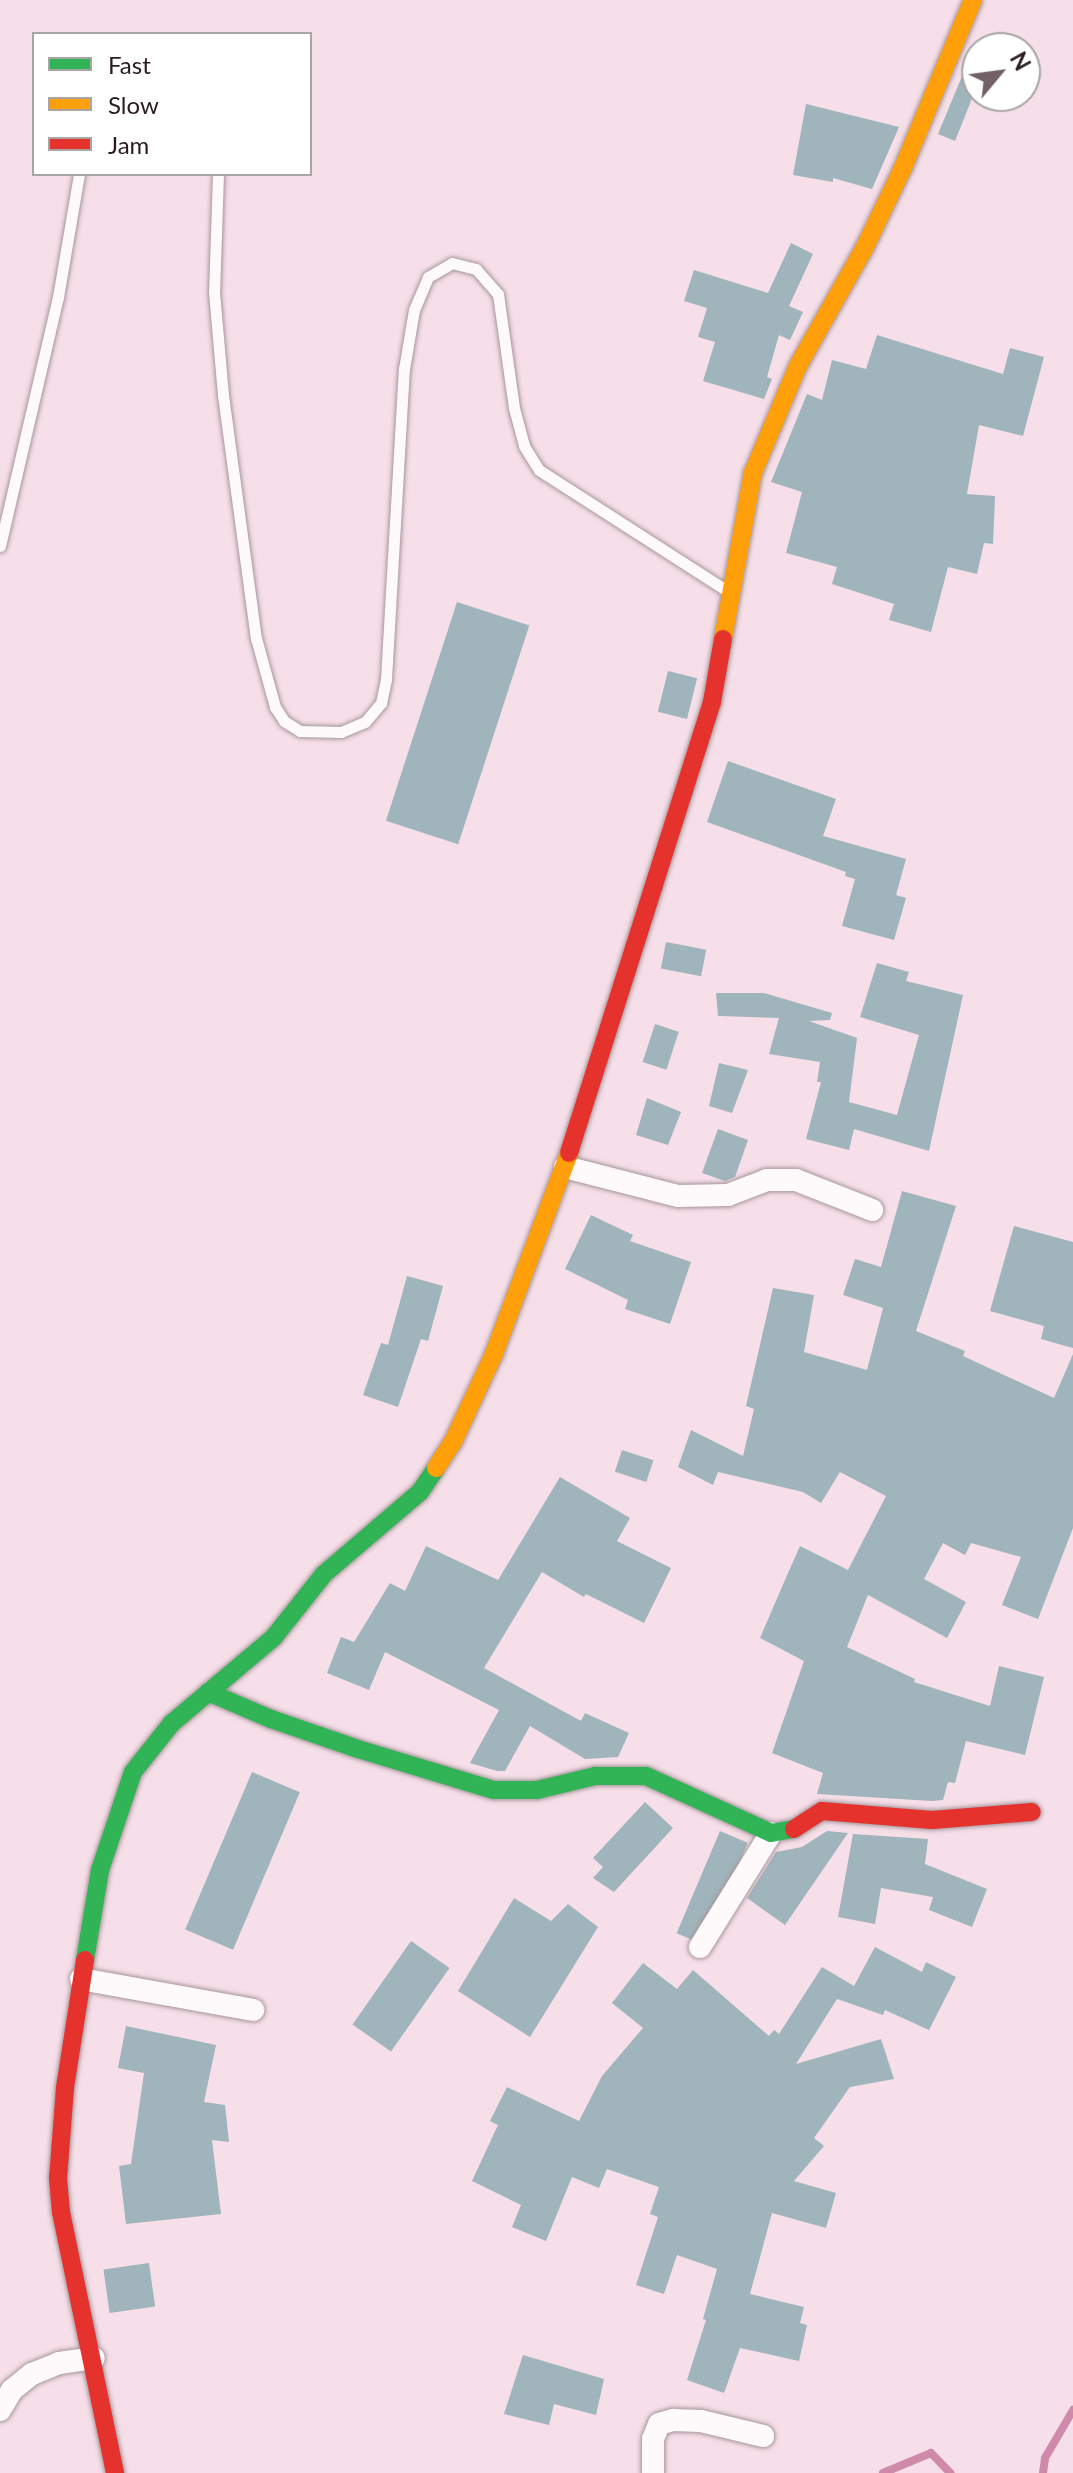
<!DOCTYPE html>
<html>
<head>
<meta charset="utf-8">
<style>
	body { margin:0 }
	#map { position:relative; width:1073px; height:2473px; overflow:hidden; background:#f6dfe8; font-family:Lato,sans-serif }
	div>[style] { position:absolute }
	.stream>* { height:8px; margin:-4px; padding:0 4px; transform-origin:4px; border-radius:4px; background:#ce8aa8 }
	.building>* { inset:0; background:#a0b4bb; transform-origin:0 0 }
	.roads { filter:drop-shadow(0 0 2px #a7969d) drop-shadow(0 0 2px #a7969d) }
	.lane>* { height:11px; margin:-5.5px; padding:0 5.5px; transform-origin:5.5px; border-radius:5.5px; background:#fefafc }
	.street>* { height:22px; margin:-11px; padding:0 11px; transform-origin:11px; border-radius:11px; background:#fefafc }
	.fast>* { height:18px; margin:-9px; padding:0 9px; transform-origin:9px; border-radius:9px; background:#30b455 }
	.slow>* { height:18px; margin:-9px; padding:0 9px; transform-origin:9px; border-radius:9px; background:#ff9f0a }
	.jam>* { height:18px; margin:-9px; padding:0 9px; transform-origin:9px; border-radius:9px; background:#e5322d }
	span { translate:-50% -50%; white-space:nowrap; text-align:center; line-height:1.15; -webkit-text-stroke:8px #fff; paint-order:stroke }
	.legend { position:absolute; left:32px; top:32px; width:280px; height:144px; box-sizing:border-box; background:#fff; border:2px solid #a9a4a6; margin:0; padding:10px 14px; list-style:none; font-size:24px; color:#291b20 }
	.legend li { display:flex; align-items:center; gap:16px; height:40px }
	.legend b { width:40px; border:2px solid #a9a4a6 }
	.north { position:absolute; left:961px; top:32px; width:80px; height:80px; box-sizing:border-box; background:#fff; border:2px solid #a9a4a6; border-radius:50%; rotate:61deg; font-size:22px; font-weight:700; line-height:32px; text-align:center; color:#291b20 }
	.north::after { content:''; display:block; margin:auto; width:28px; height:36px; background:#716066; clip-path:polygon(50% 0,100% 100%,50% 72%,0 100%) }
</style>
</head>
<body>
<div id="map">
	<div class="stream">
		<div style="left:883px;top:2473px;width:52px;rotate:-22.6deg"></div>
		<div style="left:931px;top:2453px;width:28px;rotate:46deg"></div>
		<div style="left:1043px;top:2473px;width:15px;rotate:-82deg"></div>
		<div style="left:1045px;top:2458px;width:56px;rotate:-59.7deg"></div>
	</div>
	<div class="building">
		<div style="clip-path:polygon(977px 40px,977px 86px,955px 141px,938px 134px)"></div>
		<div style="clip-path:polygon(806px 104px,899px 127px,872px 189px,833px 178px,833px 182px,793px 175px)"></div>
		<div style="clip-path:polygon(791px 243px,813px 254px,789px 306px,803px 312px,790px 340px,779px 335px,767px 377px,772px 379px,764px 399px,703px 381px,715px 342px,698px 337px,707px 308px,684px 301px,694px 270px,768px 293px)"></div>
		<div style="clip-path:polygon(877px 335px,1003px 374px,1010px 348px,1044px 357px,1023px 436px,979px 425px,967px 494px,995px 496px,993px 544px,984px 543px,977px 574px,948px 567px,931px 632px,889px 620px,894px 604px,832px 584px,837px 567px,786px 553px,802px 492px,771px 482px,807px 394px,822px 400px,832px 360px,866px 369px)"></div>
		<div style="left:457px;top:602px;width:76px;height:230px;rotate:18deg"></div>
		<div style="left:668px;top:671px;width:30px;height:42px;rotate:14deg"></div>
		<div style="clip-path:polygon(728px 761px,836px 799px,823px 836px,906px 859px,896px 895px,906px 898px,894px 940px,842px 926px,855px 879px,845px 876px,846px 872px,707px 822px)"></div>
		<div style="left:666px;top:942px;width:41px;height:27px;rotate:11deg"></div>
		<div style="clip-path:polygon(877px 963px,909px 972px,906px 981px,963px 995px,929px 1151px,854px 1129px,849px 1150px,806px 1139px,821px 1082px,817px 1082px,820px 1062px,769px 1054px,779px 1018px,718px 1016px,716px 993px,764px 993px,832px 1013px,830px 1020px,809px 1021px,857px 1038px,849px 1102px,897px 1115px,919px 1035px,860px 1017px)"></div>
		<div style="left:655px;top:1024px;width:25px;height:40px;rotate:18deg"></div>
		<div style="clip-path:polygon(719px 1063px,748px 1070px,732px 1113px,709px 1106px)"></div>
		<div style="clip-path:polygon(647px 1098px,681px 1112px,668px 1145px,636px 1135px)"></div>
		<div style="clip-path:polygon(718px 1129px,748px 1140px,735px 1177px,725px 1181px,702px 1173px)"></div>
		<div style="clip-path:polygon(902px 1191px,956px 1206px,916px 1331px,965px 1351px,963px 1356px,1054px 1398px,1073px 1354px,1073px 1528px,1038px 1619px,1002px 1605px,1021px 1557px,971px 1543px,965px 1555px,943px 1543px,924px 1579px,966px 1602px,947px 1638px,868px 1595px,847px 1647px,915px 1679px,914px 1682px,990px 1706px,999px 1666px,1044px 1677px,1025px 1755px,966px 1741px,955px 1783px,948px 1782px,943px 1800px,932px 1801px,817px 1794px,823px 1773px,772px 1753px,804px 1661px,760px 1638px,785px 1580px,800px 1546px,848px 1570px,886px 1496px,840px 1472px,821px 1503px,803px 1492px,718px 1472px,713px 1485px,678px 1467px,691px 1430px,743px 1456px,754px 1409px,746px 1406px,773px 1288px,814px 1295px,804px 1352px,867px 1370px,883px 1308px,843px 1295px,855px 1259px,881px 1267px)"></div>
		<div style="clip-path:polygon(591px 1215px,633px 1235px,630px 1241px,691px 1262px,670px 1324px,625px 1309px,628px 1300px,565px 1269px)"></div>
		<div style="clip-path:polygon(1014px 1226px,1073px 1242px,1073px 1348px,1041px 1339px,1044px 1326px,990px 1311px)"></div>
		<div style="clip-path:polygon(407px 1276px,443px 1286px,428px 1341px,421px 1339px,398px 1407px,363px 1395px,381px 1343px,388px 1345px)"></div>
		<div style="left:622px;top:1450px;width:33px;height:23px;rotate:18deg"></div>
		<div style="clip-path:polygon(560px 1477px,630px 1518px,617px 1541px,671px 1568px,644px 1623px,586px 1594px,584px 1597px,542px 1572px,484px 1668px,581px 1721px,585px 1713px,629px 1733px,618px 1757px,585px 1759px,530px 1726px,505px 1771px,497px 1771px,470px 1763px,499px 1710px,385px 1652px,369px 1690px,327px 1673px,341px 1637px,354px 1642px,390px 1583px,405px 1591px,426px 1546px,498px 1580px)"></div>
		<div style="left:252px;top:1772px;width:52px;height:171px;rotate:23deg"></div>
		<div style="clip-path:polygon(645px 1802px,673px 1828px,614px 1892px,593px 1878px,603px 1867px,593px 1858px)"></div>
		<div style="left:720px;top:1831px;width:30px;height:111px;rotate:23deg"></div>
		<div style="clip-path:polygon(827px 1831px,848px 1833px,785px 1925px,747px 1898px,776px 1852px,802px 1847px)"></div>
		<div style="clip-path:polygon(853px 1834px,928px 1839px,925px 1864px,987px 1889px,972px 1927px,929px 1910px,933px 1897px,881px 1888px,875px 1924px,838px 1917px)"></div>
		<div style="clip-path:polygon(514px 1898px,551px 1921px,568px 1904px,598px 1927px,530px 2037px,458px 1991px)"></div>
		<div style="left:411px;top:1941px;width:47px;height:102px;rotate:35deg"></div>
		<div style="clip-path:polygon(875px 1947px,922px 1972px,926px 1962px,956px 1977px,929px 2030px,885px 2010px,883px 2015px,837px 1999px,796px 2064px,881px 2039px,894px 2079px,850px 2087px,814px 2138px,824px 2146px,794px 2181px,836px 2193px,826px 2228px,772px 2213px,750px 2294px,804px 2307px,800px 2323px,807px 2325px,799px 2361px,740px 2348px,724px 2393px,687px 2380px,706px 2320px,703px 2319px,717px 2269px,677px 2255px,664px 2294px,636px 2285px,658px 2217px,650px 2214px,659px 2187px,607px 2169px,599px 2188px,572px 2177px,546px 2241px,512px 2227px,521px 2205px,472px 2181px,498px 2125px,490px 2121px,507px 2087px,579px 2121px,602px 2076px,643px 2028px,612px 2003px,643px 1963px,677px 1989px,693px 1970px,769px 2036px,774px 2030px,779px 2034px,822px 1967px,854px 1986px)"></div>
		<div style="clip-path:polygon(126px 2026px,216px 2045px,204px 2102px,225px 2105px,229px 2142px,212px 2140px,221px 2214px,126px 2224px,119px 2166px,131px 2164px,144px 2073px,118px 2068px)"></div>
		<div style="left:149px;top:2263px;width:44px;height:46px;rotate:82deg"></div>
		<div style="clip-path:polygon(523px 2355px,604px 2379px,596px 2415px,554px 2404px,549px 2425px,504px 2414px)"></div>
	</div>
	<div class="roads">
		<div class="lane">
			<div style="left:218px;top:174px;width:118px;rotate:91.9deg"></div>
			<div style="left:214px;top:292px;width:103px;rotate:85deg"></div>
			<div style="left:223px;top:395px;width:245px;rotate:82.3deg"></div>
			<div style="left:256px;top:638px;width:72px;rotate:74.6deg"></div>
			<div style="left:275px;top:707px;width:17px;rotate:57deg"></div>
			<div style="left:284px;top:721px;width:19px;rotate:32deg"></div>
			<div style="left:300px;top:731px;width:41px;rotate:1.4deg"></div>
			<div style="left:341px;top:732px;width:26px;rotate:-23deg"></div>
			<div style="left:365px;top:722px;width:25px;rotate:-50deg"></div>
			<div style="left:381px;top:703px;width:25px;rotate:-78deg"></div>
			<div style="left:386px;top:679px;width:311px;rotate:-86.7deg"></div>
			<div style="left:404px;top:369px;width:60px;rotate:-80.4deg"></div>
			<div style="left:414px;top:310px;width:36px;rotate:-67deg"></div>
			<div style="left:428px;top:277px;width:28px;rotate:-30deg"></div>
			<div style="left:452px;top:263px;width:25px;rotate:14deg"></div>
			<div style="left:476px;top:269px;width:33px;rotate:49deg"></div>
			<div style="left:498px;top:294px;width:115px;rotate:82deg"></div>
			<div style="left:514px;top:408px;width:39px;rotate:75deg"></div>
			<div style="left:524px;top:446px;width:28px;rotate:58deg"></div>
			<div style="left:539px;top:470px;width:226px;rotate:32.7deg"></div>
			<div style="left:0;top:546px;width:256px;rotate:-76.9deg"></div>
			<div style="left:58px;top:297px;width:125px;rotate:-80.3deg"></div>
		</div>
		<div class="street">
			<div style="left:565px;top:1167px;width:117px;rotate:14.4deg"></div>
			<div style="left:678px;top:1196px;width:50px;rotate:-1.1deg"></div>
			<div style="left:728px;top:1195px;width:42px;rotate:-21deg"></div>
			<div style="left:767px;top:1180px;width:29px"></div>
			<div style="left:796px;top:1180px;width:82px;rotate:21.5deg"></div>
			<div style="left:700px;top:1947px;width:134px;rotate:-58.1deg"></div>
			<div style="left:81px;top:1979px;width:175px;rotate:10.2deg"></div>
			<div style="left:0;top:2410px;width:23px;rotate:-59deg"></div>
			<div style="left:12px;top:2390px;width:26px;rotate:-39deg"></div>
			<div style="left:32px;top:2374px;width:29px;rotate:-22deg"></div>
			<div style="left:59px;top:2363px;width:35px;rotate:-8deg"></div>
			<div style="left:653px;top:2473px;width:34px;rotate:-90deg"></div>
			<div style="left:653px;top:2439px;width:16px;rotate:-68deg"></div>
			<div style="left:659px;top:2424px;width:15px;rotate:-16deg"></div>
			<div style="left:673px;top:2420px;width:28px;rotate:2deg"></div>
			<div style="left:701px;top:2421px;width:64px;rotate:13.6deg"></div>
		</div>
		<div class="fast">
			<div style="left:208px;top:1692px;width:69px;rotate:23.2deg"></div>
			<div style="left:271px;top:1719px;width:92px;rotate:19deg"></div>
			<div style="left:358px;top:1749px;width:142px;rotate:16.8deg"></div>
			<div style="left:494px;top:1790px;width:43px"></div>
			<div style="left:537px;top:1790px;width:60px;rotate:-13.6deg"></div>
			<div style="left:595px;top:1776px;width:51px"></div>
			<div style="left:646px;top:1776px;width:137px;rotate:24.5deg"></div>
			<div style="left:771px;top:1833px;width:23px;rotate:-10deg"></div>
			<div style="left:85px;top:1960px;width:91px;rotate:-80.5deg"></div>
			<div style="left:100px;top:1870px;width:103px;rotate:-71.4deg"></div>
			<div style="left:133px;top:1772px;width:63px;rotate:-51.5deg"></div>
			<div style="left:172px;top:1723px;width:133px;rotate:-40.1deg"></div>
			<div style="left:274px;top:1637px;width:80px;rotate:-51.6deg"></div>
			<div style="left:324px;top:1574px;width:126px;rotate:-40.5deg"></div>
			<div style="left:420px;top:1492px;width:29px;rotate:-56deg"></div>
		</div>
		<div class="slow">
			<div style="left:723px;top:639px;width:169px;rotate:-79.8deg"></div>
			<div style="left:753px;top:473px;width:116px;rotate:-67.2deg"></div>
			<div style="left:798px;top:366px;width:134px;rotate:-60.6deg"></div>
			<div style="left:864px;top:249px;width:90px;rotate:-64.3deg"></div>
			<div style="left:903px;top:168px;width:182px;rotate:-67.4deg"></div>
			<div style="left:436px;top:1468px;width:31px;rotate:-57deg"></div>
			<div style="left:453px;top:1442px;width:97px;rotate:-65deg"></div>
			<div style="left:494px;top:1354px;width:215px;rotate:-69.5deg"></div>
		</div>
		<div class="jam">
			<div style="left:569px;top:1153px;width:473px;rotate:-72.4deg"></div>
			<div style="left:712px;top:702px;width:64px;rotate:-80.1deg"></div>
			<div style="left:794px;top:1829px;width:33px;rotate:-33deg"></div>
			<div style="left:822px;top:1811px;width:110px;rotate:4.7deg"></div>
			<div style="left:932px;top:1820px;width:100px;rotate:-4.6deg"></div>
			<div style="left:85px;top:1960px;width:130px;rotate:98.9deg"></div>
			<div style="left:65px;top:2088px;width:90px;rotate:94.4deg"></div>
			<div style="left:58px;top:2178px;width:34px;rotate:85deg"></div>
			<div style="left:61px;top:2212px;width:267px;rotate:78.3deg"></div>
		</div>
	</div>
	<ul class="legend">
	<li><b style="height:10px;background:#30b455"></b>Fast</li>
	<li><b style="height:10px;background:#ff9f0a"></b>Slow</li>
	<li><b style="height:10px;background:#e5322d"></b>Jam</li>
	</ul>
	<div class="north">N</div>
</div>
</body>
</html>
